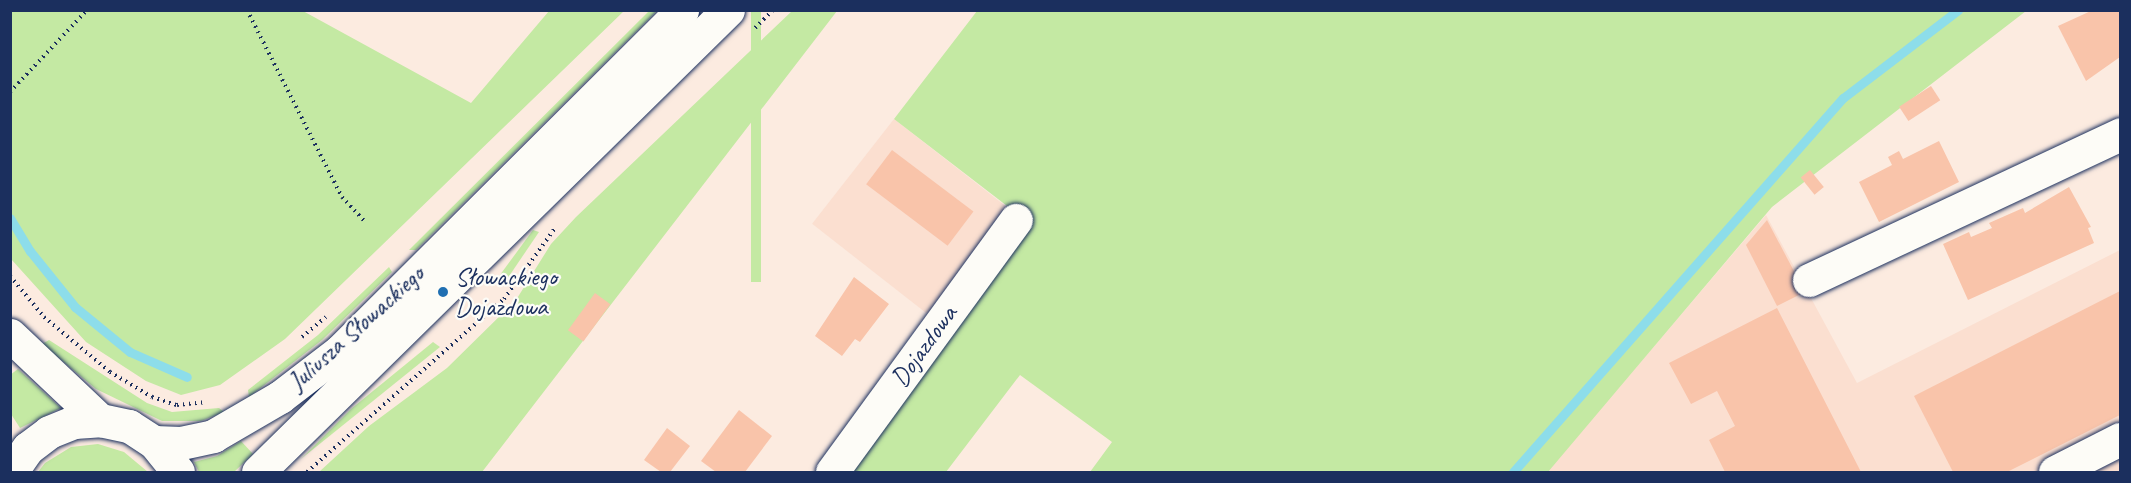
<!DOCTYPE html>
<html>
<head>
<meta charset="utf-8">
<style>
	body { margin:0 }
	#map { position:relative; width:2131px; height:483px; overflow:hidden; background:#fcebe0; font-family:Caveat,sans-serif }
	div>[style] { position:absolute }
	.built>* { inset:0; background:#fbdfd0; transform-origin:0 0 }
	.green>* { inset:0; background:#c4e9a3; transform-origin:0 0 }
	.stream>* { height:9px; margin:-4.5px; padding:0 4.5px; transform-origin:4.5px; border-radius:4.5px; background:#8dddea }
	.building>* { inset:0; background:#f9c4aa; transform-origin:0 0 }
	.path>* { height:4px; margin-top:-2px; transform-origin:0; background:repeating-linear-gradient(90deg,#1b2f5e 0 1.5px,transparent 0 6px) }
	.roads { filter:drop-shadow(0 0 2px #1b2f5e) drop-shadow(0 0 2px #1b2f5e) }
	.minor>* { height:33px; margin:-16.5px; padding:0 16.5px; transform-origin:16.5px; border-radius:16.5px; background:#fdfcf7 }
	.major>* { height:33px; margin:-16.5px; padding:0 16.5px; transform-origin:16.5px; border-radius:16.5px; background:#fdfcf7 }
	.dots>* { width:16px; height:16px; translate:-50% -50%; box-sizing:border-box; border:3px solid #fdfcf7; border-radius:50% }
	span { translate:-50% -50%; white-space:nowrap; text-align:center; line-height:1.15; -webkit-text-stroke:4.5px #fdfcf7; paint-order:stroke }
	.poi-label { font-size:26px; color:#1b2f5e }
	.left { translate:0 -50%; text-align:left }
	.street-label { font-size:26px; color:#1b2f5e }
	.frame { position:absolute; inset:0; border:12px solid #1b2f5e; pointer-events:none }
</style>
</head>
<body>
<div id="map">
	<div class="built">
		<div style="left:894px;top:119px;width:148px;height:133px;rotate:38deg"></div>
		<div style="clip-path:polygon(1766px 215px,1857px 383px,2120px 250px,2120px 472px,1547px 472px)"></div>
	</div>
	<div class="green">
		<div style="clip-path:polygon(650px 10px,657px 11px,416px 250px,409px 250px)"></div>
		<div style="clip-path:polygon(10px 11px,303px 11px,471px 103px,549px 11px,624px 11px,285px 339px,220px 385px,181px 395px,146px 381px,86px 342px,11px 259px)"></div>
		<div style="left:751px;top:11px;width:10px;height:271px"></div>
		<div style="clip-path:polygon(792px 11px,837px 11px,482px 472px,319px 472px,369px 426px,447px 368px,516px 300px,551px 244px,576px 217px)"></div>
		<div style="clip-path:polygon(977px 11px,2026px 11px,1772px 207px,1548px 472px,1090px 472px,1112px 442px,1020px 375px,946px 472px,841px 472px,1011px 209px,894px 119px)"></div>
		<div style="clip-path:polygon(533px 230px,539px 232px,503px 285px,497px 279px)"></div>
		<div style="clip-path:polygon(389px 267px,392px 272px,322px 340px,249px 397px,248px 390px,318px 335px)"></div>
		<div style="clip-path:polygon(49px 340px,147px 403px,172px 412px,219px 408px,224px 412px,201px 421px,162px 421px,96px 389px,42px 344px)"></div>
		<div style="clip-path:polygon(433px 342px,440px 347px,301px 459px,351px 409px)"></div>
		<div style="clip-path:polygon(18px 369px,61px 408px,20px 428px,11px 414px,10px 375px)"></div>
		<div style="clip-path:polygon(241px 441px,253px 454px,234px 472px,199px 472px,194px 462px,217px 456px)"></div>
		<div style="clip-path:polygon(98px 444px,124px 452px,148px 472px,38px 472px,45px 463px,71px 447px)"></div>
	</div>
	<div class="stream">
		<div style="left:10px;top:218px;width:39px;rotate:59deg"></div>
		<div style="left:30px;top:251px;width:72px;rotate:51.2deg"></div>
		<div style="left:75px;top:307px;width:71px;rotate:39.3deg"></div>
		<div style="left:130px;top:352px;width:62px;rotate:23.7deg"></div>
		<div style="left:1513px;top:472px;width:499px;rotate:-48.6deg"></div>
		<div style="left:1843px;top:98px;width:145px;rotate:-37.4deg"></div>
	</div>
	<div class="building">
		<div style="clip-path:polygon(2093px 10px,2120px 10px,2120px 57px,2086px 81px,2058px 26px)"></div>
		<div style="left:1931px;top:86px;width:17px;height:38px;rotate:57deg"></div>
		<div style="clip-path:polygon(1939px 141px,1959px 182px,1879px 222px,1859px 182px,1892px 165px,1888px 157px,1899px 151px,1903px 159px)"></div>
		<div style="left:892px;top:150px;width:102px;height:43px;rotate:37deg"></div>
		<div style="left:1810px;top:170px;width:22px;height:12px;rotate:51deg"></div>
		<div style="clip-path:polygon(2069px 187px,2091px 227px,2088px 228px,2094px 243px,1968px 300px,1943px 244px,1969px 232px,1971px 237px,1992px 228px,1989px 223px,2023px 208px,2025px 213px)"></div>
		<div style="clip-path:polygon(1767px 220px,1805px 292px,1777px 306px,1746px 245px)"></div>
		<div style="clip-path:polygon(854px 277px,889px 304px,860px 342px,855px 339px,842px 356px,815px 336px)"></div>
		<div style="clip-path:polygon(2120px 291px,2120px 415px,2007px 472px,1953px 472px,1914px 396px)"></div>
		<div style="left:595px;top:293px;width:19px;height:46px;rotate:36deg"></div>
		<div style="clip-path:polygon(1777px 308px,1861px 472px,1725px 472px,1709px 440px,1735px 426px,1717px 391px,1691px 404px,1669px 363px)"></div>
		<div style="clip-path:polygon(739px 410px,772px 436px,745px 472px,716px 472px,701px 461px)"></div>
		<div style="clip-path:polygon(667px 428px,690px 446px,670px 472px,661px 472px,644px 460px)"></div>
	</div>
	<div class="path">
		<div style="left:247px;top:10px;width:210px;rotate:63.1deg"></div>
		<div style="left:342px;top:197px;width:33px;rotate:47deg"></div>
		<div style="left:755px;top:28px;width:25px;rotate:-45deg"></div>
		<div style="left:10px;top:92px;width:112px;rotate:-46.8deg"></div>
		<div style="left:10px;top:276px;width:53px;rotate:50.3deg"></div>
		<div style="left:44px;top:317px;width:86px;rotate:39.8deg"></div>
		<div style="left:110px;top:372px;width:49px;rotate:30.8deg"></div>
		<div style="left:152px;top:397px;width:26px;rotate:18deg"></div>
		<div style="left:177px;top:405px;width:27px;rotate:-6deg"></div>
		<div style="left:302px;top:337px;width:31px;rotate:-40deg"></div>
		<div style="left:307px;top:472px;width:262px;rotate:-41.3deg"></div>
		<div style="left:504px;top:299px;width:87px;rotate:-54.3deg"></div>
	</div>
	<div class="roads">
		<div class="minor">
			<div style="left:1809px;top:280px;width:344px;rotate:-25.1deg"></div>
			<div style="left:832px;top:472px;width:312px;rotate:-53.9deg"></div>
			<div style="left:2055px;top:472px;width:73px;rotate:-26.9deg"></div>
		</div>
		<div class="major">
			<div style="left:10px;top:335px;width:124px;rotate:43.4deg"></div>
			<div style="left:154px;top:442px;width:27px;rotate:2deg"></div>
			<div style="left:181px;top:443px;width:33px;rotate:-12deg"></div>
			<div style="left:213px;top:436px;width:78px;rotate:-30.2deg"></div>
			<div style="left:280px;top:397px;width:76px;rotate:-37.5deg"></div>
			<div style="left:340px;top:351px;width:483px;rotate:-44.9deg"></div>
			<div style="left:11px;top:472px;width:29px;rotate:-55deg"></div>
			<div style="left:28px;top:448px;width:26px;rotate:-37deg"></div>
			<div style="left:49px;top:432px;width:27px;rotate:-22deg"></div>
			<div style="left:74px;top:422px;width:26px;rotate:-4deg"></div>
			<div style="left:100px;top:420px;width:30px;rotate:12deg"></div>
			<div style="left:129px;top:426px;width:30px;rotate:33deg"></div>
			<div style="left:154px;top:442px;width:38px;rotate:51deg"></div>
			<div style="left:258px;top:472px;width:659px;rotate:-44.51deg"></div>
		</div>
	</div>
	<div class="dots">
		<div style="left:443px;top:292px;background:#1f6fb2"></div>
	</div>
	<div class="poi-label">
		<span class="left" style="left:455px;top:292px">Słowackiego<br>Dojazdowa</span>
	</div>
	<div class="street-label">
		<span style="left:356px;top:328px;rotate:-42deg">Juliusza Słowackiego</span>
		<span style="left:924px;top:346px;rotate:-54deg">Dojazdowa</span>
	</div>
	<div class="frame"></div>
</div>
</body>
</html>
